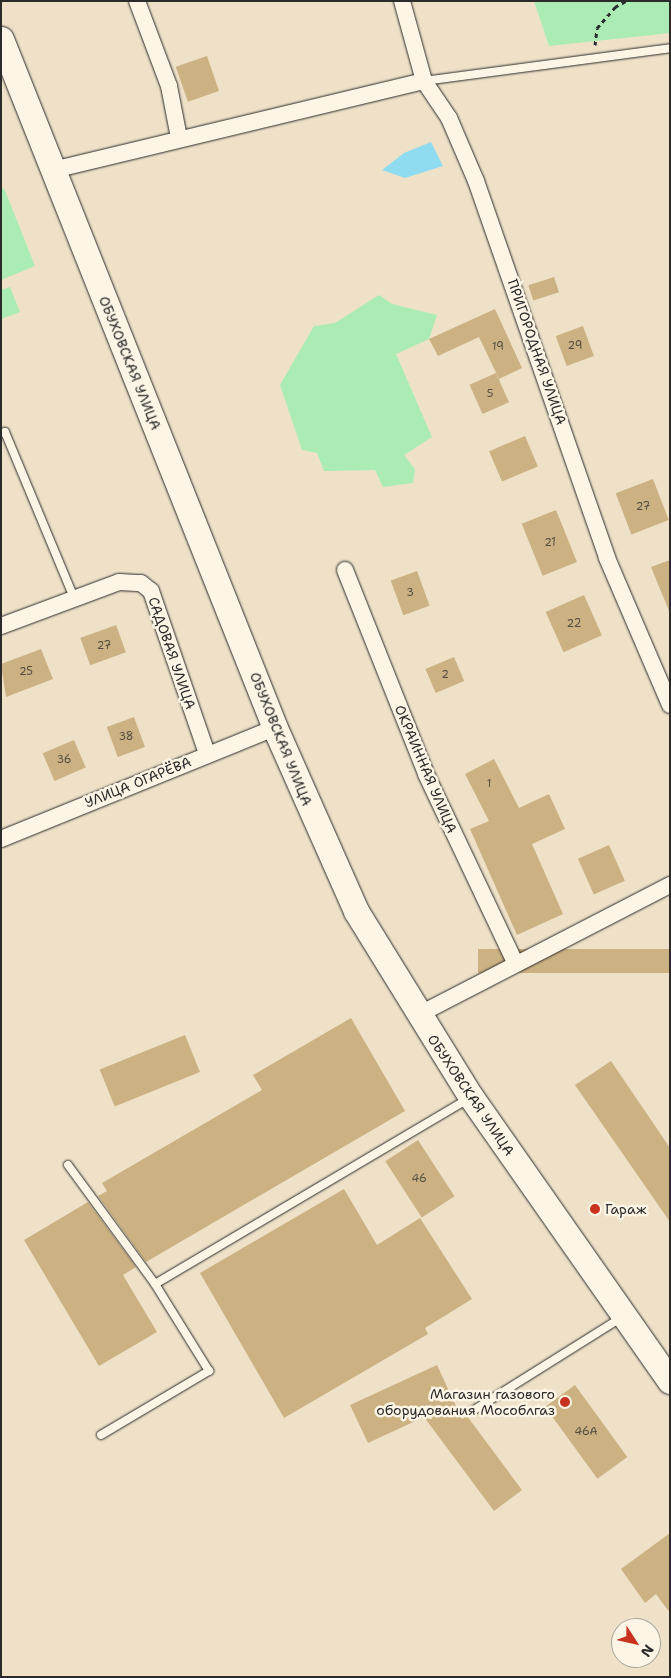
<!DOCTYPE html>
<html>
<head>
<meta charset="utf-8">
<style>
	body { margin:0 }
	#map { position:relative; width:671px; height:1678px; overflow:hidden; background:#eee1c8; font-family:"Shantell Sans",sans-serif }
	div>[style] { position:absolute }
	.green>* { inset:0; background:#abecb5 }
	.water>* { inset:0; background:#8fdbef }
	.building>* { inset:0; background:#ccb283; transform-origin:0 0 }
	.path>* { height:3px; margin-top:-1.5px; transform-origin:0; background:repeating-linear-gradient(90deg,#2b2b2b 0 4px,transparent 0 8px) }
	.roads { filter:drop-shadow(0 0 1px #2b2b2b) drop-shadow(0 0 1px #2b2b2b) }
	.lane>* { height:8px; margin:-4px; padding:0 4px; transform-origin:4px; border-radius:4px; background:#fcf5e5 }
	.street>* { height:16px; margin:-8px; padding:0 8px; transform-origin:8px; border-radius:8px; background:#fcf5e5 }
	.primary>* { height:25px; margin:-12.5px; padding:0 12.5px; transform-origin:12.5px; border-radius:12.5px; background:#fcf5e5 }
	.dots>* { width:14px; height:14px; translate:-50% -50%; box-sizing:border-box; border:2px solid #fcf5e5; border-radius:50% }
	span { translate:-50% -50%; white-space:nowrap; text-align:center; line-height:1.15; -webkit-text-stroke:5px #fcf5e5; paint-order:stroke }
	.number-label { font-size:11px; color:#534d41 }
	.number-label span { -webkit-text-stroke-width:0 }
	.street-label { font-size:14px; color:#2b2b2b }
	.poi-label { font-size:14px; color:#2b2b2b }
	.left { translate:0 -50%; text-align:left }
	.right { translate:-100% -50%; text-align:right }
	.frame { position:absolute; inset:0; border:2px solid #2b2b2b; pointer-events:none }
	.north { position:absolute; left:611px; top:1618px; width:50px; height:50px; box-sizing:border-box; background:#fcf5e5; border:1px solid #a8a49b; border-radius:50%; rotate:125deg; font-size:14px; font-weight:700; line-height:20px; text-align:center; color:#2b2b2b }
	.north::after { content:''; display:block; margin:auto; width:18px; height:22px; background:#c8321e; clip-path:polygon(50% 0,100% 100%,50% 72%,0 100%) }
</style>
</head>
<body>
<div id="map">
	<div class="green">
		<div style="clip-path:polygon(534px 1px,670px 1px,670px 33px,549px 46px)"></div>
		<div style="clip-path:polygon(4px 188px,35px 266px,1px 280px,1px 189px)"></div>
		<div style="clip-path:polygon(10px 287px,20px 312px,1px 319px,1px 290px)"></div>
		<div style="clip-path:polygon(379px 295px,392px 304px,437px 315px,429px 339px,396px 354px,432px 437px,404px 455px,415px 469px,413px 483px,383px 487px,375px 470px,324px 471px,317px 453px,302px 450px,280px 385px,314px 326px,335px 323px)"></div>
	</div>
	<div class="water">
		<div style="clip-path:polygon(431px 142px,443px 166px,405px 178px,382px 170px,404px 153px)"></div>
	</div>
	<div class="building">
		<div style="left:207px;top:56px;width:37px;height:33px;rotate:71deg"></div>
		<div style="left:554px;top:277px;width:16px;height:27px;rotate:72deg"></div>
		<div style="clip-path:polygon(495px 309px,522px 368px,499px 379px,479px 337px,438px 356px,429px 339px)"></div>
		<div style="left:583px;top:326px;width:32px;height:29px;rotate:70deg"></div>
		<div style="left:496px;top:373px;width:32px;height:29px;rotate:66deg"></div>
		<div style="left:525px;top:436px;width:33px;height:39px;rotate:67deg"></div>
		<div style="left:653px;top:479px;width:44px;height:40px;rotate:69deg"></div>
		<div style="left:556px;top:510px;width:56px;height:37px;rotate:68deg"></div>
		<div style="clip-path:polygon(670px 560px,670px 611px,669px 611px,651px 567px)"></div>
		<div style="left:417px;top:571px;width:37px;height:28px;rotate:70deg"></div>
		<div style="left:584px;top:595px;width:44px;height:42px;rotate:66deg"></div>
		<div style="left:116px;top:625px;width:29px;height:38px;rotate:70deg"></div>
		<div style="clip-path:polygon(41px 649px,53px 679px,6px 697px,1px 664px)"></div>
		<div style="left:454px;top:657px;width:26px;height:31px;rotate:67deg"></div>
		<div style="left:134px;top:717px;width:32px;height:29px;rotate:70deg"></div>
		<div style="left:74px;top:740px;width:30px;height:34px;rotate:67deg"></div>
		<div style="clip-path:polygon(494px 759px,519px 808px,549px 794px,565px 829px,532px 844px,563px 914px,517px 935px,470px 829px,489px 821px,465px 774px)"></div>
		<div style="left:609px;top:845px;width:39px;height:34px;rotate:66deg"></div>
		<div style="left:670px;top:949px;width:24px;height:192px;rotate:90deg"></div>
		<div style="clip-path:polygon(351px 1018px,405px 1111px,146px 1262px,98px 1196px,107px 1191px,102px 1183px,262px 1090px,253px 1075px)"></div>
		<div style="left:185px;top:1035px;width:40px;height:92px;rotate:68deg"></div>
		<div style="clip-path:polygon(611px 1061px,670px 1148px,670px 1222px,575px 1085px)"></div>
		<div style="left:418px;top:1140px;width:67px;height:39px;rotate:57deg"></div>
		<div style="clip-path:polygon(344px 1189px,377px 1245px,420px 1218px,472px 1299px,425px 1328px,428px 1334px,284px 1418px,200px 1273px)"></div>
		<div style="clip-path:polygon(88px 1202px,136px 1267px,123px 1275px,157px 1332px,99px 1366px,24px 1240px)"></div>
		<div style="clip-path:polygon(437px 1365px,462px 1419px,467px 1416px,522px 1490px,494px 1511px,424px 1417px,368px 1443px,350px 1405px)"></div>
		<div style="left:575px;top:1385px;width:89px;height:37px;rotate:54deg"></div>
		<div style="clip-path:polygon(670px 1533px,670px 1613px,656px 1594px,645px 1603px,621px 1569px)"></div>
	</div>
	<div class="path">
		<div style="left:595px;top:45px;width:17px;rotate:-83deg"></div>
		<div style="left:597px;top:28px;width:28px;rotate:-49deg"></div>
		<div style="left:615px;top:7px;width:13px;rotate:-29deg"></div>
	</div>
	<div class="roads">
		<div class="lane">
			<div style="left:424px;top:81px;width:248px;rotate:-7.6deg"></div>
			<div style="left:1px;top:433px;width:4px;rotate:-14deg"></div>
			<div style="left:5px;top:432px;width:180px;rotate:67.4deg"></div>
			<div style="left:68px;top:1165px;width:147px;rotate:53.8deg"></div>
			<div style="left:155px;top:1284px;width:365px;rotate:-30.6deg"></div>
			<div style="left:474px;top:1410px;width:175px;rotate:-32.1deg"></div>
			<div style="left:101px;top:1435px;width:126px;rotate:-30.7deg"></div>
			<div style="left:209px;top:1371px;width:102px;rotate:-121.8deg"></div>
		</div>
		<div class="street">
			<div style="left:137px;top:1px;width:91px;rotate:69.4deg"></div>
			<div style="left:169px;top:86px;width:53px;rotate:79.1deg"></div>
			<div style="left:402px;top:1px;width:83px;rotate:74.6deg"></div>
			<div style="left:424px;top:81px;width:45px;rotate:56deg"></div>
			<div style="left:449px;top:118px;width:69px;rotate:66.8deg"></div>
			<div style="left:476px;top:181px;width:399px;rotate:70.8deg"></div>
			<div style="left:607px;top:558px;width:160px;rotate:66.8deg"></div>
			<div style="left:53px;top:170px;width:382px;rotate:-13.5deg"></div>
			<div style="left:345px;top:570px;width:219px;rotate:68.3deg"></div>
			<div style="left:426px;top:774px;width:210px;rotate:64.7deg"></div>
			<div style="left:1px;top:626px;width:126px;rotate:-20.4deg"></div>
			<div style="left:119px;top:582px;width:22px;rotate:3deg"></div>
			<div style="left:141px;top:583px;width:13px;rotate:39deg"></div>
			<div style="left:151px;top:591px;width:172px;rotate:71deg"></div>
			<div style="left:1px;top:839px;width:296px;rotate:-22.1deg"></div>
			<div style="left:418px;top:1015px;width:284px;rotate:-27.3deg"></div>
		</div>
		<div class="primary">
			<div style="left:1px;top:39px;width:741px;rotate:68.31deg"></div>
			<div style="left:275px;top:728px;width:200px;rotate:66.1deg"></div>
			<div style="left:356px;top:911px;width:219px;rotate:58.3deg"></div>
			<div style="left:471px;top:1097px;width:347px;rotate:55deg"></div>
		</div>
	</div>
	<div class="dots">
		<div style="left:595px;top:1209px;background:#c8321e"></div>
		<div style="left:565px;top:1402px;background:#c8321e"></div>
	</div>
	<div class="number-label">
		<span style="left:575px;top:346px">29</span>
		<span style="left:498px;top:347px">19</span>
		<span style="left:490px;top:394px">5</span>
		<span style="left:643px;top:507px">27</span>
		<span style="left:550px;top:543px">21</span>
		<span style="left:410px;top:593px">3</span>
		<span style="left:574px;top:624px">22</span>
		<span style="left:104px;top:646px">27</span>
		<span style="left:26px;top:672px">25</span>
		<span style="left:445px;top:675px">2</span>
		<span style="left:126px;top:737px">38</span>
		<span style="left:64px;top:760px">36</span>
		<span style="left:489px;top:784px">1</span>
		<span style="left:419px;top:1179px">46</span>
		<span style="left:586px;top:1432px">46А</span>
	</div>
	<div class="street-label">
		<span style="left:537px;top:352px;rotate:71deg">ПРИГОРОДНАЯ УЛИЦА</span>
		<span style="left:130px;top:363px;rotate:68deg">ОБУХОВСКАЯ УЛИЦА</span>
		<span style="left:172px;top:653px;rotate:71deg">САДОВАЯ УЛИЦА</span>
		<span style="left:281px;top:739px;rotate:68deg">ОБУХОВСКАЯ УЛИЦА</span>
		<span style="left:426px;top:769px;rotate:67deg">ОКРАИННАЯ УЛИЦА</span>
		<span style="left:138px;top:782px;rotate:-22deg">УЛИЦА ОГАРЁВА</span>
		<span style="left:471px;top:1095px;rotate:56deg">ОБУХОВСКАЯ УЛИЦА</span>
	</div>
	<div class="poi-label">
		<span class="left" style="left:605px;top:1209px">Гараж</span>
		<span class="right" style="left:555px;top:1402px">Магазин газового<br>оборудования Мособлгаз</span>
	</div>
	<div class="frame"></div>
	<div class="north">N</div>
</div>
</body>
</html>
